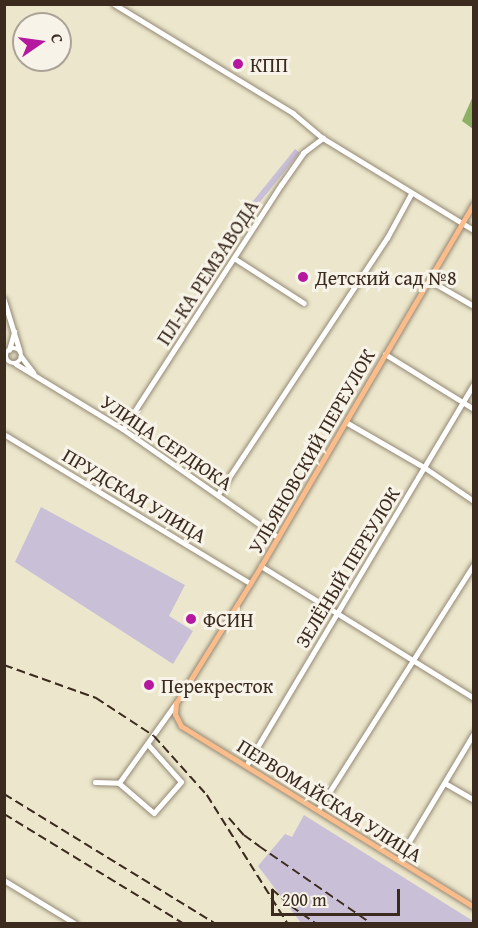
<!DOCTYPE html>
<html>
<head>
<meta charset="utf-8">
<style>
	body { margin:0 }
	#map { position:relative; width:478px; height:928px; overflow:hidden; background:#ece7cc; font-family:"Gentium Book Plus",serif }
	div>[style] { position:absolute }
	.industrial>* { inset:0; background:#c9bfd7; transform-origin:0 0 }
	.forest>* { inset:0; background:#8db065 }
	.roads { filter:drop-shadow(0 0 2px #948875) drop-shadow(0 0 2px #948875) }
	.minor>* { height:4.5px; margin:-2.25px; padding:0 2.25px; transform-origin:2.25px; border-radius:2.25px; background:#fff }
	.minor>.ring { margin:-2.25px; padding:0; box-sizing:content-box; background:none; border:4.5px solid #fff; border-radius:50% }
	.major>* { height:5px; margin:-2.5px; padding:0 2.5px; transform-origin:2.5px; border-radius:2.5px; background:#f9bc8a }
	.rail>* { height:1.5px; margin-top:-0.75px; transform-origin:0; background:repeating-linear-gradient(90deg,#3b2a1e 0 9px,transparent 0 13.5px) }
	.dots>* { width:16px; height:16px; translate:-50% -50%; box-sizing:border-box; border:3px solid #f7f3e8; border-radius:50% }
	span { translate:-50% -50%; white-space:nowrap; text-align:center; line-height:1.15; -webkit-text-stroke:6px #f7f3e8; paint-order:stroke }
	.poi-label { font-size:20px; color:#3b2a1e }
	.left { translate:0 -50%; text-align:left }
	.street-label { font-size:20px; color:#3b2a1e }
	.frame { position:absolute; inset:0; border:6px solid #3b2a1e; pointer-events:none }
	.north { position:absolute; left:12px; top:12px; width:60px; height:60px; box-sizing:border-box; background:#f7f3e8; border:2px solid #aca397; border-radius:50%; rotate:77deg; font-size:16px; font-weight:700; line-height:24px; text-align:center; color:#3b2a1e }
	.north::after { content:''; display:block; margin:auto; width:21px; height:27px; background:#b5179e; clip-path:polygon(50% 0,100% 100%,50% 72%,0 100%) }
	.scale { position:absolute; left:271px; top:889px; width:129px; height:27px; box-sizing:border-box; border:3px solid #3b2a1e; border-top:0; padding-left:8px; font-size:18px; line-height:21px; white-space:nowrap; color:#3b2a1e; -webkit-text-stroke:4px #f7f3e8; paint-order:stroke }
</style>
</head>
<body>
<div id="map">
	<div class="industrial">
		<div style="left:295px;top:149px;width:6px;height:84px;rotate:39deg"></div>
		<div style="clip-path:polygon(41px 507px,185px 585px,169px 616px,193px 631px,173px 664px,15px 562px)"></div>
		<div style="clip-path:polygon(304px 815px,473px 921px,473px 923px,301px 923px,258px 866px,285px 834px,292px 837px)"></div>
	</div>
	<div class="forest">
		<div style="clip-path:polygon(473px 96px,473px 129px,462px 121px)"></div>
	</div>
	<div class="roads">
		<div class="minor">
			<div style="left:114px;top:4px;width:210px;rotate:31.3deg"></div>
			<div style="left:293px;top:113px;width:39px;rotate:40deg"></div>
			<div style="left:323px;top:138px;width:177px;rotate:31.4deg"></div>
			<div style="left:234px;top:258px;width:83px;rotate:32.7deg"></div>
			<div style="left:429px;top:280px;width:52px;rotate:30deg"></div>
			<div style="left:4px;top:299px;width:54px;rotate:72.9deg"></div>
			<div class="ring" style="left:6px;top:348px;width:11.5px;height:11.5px"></div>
			<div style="left:9px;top:350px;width:19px;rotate:-74deg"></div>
			<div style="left:385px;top:354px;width:105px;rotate:31.7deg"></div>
			<div style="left:21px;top:356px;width:21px;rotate:53deg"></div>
			<div style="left:16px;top:364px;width:125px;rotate:31.3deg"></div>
			<div style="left:123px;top:429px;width:189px;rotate:34.9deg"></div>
			<div style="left:346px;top:422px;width:90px;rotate:30deg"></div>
			<div style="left:424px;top:467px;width:60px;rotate:34.2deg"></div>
			<div style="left:123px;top:429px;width:291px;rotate:-57.1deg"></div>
			<div style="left:281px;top:185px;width:39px;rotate:-55deg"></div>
			<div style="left:303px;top:153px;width:25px;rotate:-37deg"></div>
			<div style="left:4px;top:434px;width:288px;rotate:31.2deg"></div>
			<div style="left:218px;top:494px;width:307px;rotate:-56.6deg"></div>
			<div style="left:387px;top:238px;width:50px;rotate:-61.4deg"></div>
			<div style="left:261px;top:566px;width:251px;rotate:31.8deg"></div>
			<div style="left:246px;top:766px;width:445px;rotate:-59.2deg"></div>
			<div style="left:95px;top:782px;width:24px;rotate:2deg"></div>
			<div style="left:119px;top:783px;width:98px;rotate:-54.5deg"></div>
			<div style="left:119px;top:783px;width:46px;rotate:40.6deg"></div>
			<div style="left:154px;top:813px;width:41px;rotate:-48.9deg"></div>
			<div style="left:181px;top:782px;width:50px;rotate:-131.7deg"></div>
			<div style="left:445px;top:783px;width:34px;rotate:30deg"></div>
			<div style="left:318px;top:810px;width:291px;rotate:-57.6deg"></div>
			<div style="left:398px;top:860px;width:148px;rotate:-59.1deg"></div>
			<div style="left:4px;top:880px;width:84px;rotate:31.4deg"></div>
		</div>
		<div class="major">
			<div style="left:474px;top:203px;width:421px;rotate:120.4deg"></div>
			<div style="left:261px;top:566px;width:161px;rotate:121.8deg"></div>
			<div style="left:176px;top:703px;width:11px;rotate:95deg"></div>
			<div style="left:175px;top:714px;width:13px;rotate:63deg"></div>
			<div style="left:181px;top:726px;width:344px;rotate:31.7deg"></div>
		</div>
	</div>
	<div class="rail">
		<div style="left:4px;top:665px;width:98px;rotate:19.7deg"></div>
		<div style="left:96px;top:698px;width:69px;rotate:33.2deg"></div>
		<div style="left:154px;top:736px;width:79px;rotate:48.1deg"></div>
		<div style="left:207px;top:795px;width:152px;rotate:57.9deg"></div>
		<div style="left:4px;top:794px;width:249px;rotate:31.5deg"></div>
		<div style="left:4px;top:814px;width:211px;rotate:31.4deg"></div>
		<div style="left:229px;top:818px;width:23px;rotate:49deg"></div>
		<div style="left:244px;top:835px;width:19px;rotate:36deg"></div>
		<div style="left:259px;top:846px;width:137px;rotate:34.6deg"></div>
		<div style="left:272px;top:889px;width:25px;rotate:42deg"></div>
		<div style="left:291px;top:906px;width:32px;rotate:35deg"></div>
	</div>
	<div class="dots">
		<div style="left:238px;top:64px;background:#b5179e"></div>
		<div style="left:303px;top:277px;background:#b5179e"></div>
		<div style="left:191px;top:619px;background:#b5179e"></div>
		<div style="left:149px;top:685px;background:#b5179e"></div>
	</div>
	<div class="poi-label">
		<span class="left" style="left:250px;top:64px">КПП</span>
		<span class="left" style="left:315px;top:277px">Детский сад №8</span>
		<span class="left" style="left:203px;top:619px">ФСИН</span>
		<span class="left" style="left:161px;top:685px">Перекресток</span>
	</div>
	<div class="street-label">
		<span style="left:207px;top:272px;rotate:-57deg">ПЛ-КА РЕМЗАВОДА</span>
		<span style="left:167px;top:442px;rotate:34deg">УЛИЦА СЕРДЮКА</span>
		<span style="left:311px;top:451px;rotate:-60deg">УЛЬЯНОВСКИЙ ПЕРЕУЛОК</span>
		<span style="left:135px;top:495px;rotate:31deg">ПРУДСКАЯ УЛИЦА</span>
		<span style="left:347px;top:567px;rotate:-59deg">ЗЕЛЁНЫЙ ПЕРЕУЛОК</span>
		<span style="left:330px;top:800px;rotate:32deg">ПЕРВОМАЙСКАЯ УЛИЦА</span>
	</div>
	<div class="frame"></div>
	<div class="north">С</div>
	<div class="scale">200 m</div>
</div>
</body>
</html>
